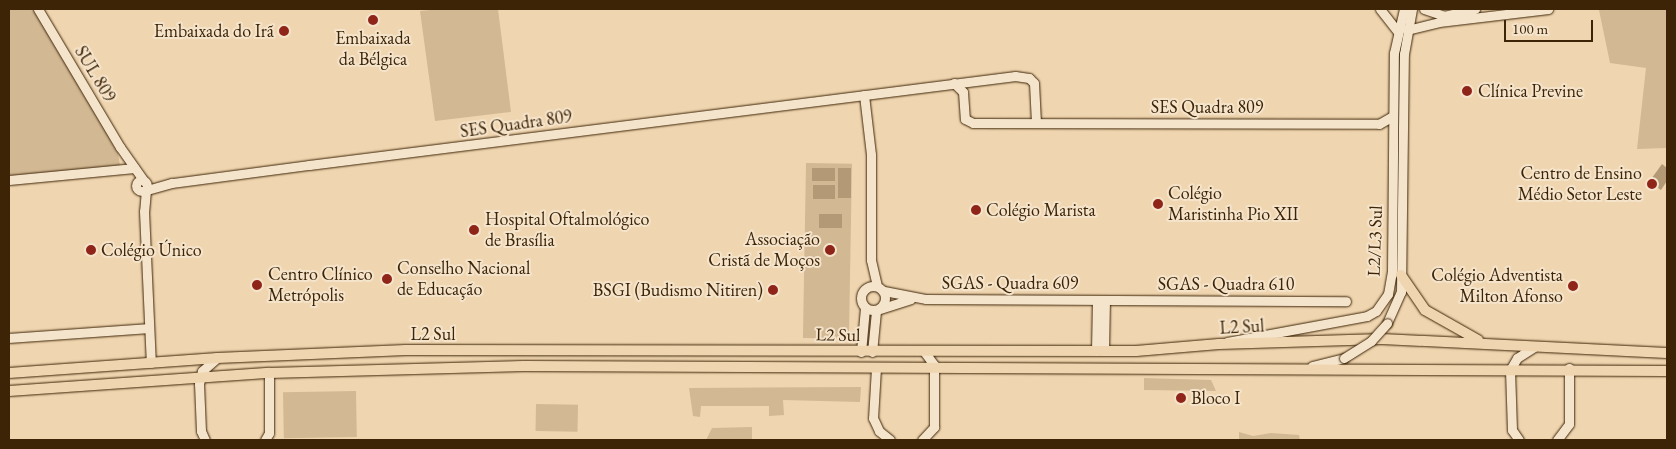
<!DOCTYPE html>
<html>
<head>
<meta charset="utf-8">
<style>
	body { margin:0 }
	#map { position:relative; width:1676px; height:449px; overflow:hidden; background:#f0d6b0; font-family:"EB Garamond",serif }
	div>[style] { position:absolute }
	.green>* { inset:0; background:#d2b893; transform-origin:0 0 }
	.water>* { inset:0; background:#b39976; transform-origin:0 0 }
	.roads { filter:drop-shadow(0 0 1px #3d2406) drop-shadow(0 0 1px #3d2406) }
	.secondary>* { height:9px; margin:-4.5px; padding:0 4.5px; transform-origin:4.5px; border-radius:4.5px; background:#f5e4cc }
	.secondary>.ring { margin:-4.5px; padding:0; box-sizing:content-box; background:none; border:9px solid #f5e4cc; border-radius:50% }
	.primary>* { height:10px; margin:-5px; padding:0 5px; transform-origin:5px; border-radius:5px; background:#f0d6b0 }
	.bridges { filter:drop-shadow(0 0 1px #3d2406) drop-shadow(0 0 1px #3d2406) }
	.secondary-bridge>* { height:9px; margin:-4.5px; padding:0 4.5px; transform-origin:4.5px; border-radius:4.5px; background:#f5e4cc }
	.dots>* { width:14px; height:14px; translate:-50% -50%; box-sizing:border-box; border:2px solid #f5e4cc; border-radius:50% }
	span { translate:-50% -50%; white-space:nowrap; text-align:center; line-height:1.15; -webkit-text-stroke:4px #f5e4cc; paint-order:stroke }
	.poi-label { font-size:18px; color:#3d2406 }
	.right { translate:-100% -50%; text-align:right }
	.left { translate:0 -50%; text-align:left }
	.street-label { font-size:18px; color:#3d2406 }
	.frame { position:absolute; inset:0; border:10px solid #3d2406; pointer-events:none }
	.scale { position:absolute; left:1504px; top:20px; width:89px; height:22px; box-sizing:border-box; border:2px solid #3d2406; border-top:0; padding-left:6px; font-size:15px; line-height:18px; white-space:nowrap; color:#3d2406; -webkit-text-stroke:4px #f5e4cc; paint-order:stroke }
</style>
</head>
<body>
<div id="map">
	<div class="green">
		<div style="clip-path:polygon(9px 9px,34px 9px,118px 153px,120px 166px,9px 176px)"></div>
		<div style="clip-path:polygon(441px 9px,498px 9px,511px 112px,435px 121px,420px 11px)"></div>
		<div style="clip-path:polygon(1667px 9px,1667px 148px,1637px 149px,1646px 68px,1610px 63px,1599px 10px)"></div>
		<div style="left:806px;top:163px;width:46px;height:175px;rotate:1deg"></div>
		<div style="clip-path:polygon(1144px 378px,1211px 380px,1216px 391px,1144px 390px)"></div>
		<div style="clip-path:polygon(861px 387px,860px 402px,783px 400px,784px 415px,769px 416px,769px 406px,701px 406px,700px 417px,693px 416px,689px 388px)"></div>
		<div style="left:356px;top:391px;width:46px;height:73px;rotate:89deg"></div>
		<div style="left:536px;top:404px;width:42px;height:27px;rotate:1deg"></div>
		<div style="clip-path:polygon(752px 427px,752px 440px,706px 440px,712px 428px)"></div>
		<div style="clip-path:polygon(1239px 432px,1253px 436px,1271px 433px,1299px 435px,1300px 440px,1239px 440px)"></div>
	</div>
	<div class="water">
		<div style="clip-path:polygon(1662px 164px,1667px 168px,1667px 181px,1661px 190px,1649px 182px)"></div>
		<div style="left:812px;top:168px;width:23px;height:13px"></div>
		<div style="left:838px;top:168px;width:13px;height:30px"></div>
		<div style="left:813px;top:185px;width:22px;height:14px"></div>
		<div style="left:819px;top:214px;width:23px;height:14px"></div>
	</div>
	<div class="roads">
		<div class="secondary">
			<div style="left:38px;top:9px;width:161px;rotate:59.3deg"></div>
			<div style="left:120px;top:147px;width:42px;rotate:54.8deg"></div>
			<div style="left:1380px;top:9px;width:28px;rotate:52deg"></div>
			<div style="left:1424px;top:9px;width:21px;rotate:19deg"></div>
			<div style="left:1444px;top:16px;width:32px;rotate:-13deg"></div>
			<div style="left:1407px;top:30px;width:33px;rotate:-14deg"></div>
			<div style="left:1439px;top:22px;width:110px;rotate:-6.8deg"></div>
			<div style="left:954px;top:83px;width:13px;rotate:45deg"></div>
			<div style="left:963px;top:92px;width:27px;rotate:86deg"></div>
			<div style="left:965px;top:119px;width:9px;rotate:27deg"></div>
			<div style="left:973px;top:123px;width:406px;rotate:0.1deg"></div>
			<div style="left:1379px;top:124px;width:16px;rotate:-30deg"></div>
			<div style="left:864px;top:95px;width:60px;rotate:83.3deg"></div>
			<div style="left:871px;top:155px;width:105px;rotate:90deg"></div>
			<div style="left:871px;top:260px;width:26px;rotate:77deg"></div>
			<div style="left:9px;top:180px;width:126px;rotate:-5.5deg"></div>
			<div class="ring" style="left:136.5px;top:180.5px;width:2px;height:2px"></div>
			<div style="left:146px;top:190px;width:21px;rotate:95deg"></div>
			<div style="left:144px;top:211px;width:152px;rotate:87.4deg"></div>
			<div style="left:147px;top:190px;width:26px;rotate:-16deg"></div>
			<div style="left:172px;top:183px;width:138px;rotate:-7.5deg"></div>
			<div style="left:309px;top:165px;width:712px;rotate:-7.18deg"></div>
			<div style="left:1015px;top:76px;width:14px;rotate:8deg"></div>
			<div style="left:1029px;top:78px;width:7px;rotate:45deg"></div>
			<div style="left:1034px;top:83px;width:40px;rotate:87.1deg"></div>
			<div class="ring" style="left:861px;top:286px;width:15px;height:15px"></div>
			<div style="left:884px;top:291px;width:43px;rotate:10.8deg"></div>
			<div style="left:926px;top:299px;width:420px;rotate:0.3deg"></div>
			<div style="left:880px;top:309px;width:32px;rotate:-18deg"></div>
			<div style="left:1387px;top:323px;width:34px;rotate:-66deg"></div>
			<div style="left:1401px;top:292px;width:238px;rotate:-89.3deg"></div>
			<div style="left:1404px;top:54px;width:46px;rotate:-79.9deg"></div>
			<div style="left:9px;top:338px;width:140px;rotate:-4.1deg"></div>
			<div style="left:1227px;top:342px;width:142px;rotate:-10.5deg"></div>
			<div style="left:1367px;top:316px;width:10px;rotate:-29deg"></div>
			<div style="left:1376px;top:311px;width:21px;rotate:-55deg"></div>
			<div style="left:1388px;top:294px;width:23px;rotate:-80deg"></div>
			<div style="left:1392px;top:271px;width:218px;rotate:-89.5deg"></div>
			<div style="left:1394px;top:53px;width:45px;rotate:-77.2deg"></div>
			<div style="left:1096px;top:351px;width:51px;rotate:-88.9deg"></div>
			<div style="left:1104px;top:351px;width:51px;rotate:-88.9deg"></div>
			<div style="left:861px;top:352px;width:44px;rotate:-84.8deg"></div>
			<div style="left:872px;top:352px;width:41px;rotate:-84.4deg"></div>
			<div style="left:1312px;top:366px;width:33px;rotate:-14deg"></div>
			<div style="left:876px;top:368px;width:50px;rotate:93.4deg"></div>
			<div style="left:873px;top:418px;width:14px;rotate:65deg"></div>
			<div style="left:879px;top:431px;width:14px;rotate:39deg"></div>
			<div style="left:205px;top:440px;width:10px;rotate:-114deg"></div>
			<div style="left:201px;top:431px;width:47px;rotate:-92.4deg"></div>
			<div style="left:199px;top:384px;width:13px;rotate:-77deg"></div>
			<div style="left:202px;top:371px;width:20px;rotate:-41deg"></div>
			<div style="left:265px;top:440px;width:8px;rotate:-60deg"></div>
			<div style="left:269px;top:433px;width:60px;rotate:-90deg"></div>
			<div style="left:922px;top:440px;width:18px;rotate:-47deg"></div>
			<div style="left:934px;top:427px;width:62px;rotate:-90deg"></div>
			<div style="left:934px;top:365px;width:17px;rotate:-126deg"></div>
			<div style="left:1519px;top:440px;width:12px;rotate:-125deg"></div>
			<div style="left:1512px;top:430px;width:60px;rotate:-91.9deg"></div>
			<div style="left:1510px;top:370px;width:14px;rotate:-60deg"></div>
			<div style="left:1517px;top:358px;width:20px;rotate:-33deg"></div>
			<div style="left:1557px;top:440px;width:20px;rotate:-53deg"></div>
			<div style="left:1569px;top:424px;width:56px;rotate:-90deg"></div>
		</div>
		<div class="primary">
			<div style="left:1401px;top:275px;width:42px;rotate:55.6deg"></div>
			<div style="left:1425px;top:310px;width:61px;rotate:29.5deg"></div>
			<div style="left:9px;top:373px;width:209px;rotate:-4.1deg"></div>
			<div style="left:217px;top:358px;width:189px;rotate:-2.4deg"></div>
			<div style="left:406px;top:350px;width:730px;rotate:0.08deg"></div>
			<div style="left:1136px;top:351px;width:83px;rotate:-4.8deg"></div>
			<div style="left:1219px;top:344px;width:163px;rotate:-1.8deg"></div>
			<div style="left:1382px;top:339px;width:285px;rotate:2.8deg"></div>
			<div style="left:9px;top:391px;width:261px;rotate:-4deg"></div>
			<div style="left:269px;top:373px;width:255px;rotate:-1.6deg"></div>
			<div style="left:524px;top:366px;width:1143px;rotate:0.25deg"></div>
		</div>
	</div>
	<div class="bridges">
		<div class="secondary-bridge">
			<div style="left:1344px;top:358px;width:32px;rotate:-32deg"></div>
			<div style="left:1371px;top:341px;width:24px;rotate:-48deg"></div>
		</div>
	</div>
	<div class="dots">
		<div style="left:373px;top:20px;background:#8f2418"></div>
		<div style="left:284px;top:31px;background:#8f2418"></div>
		<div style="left:1467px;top:91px;background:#8f2418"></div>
		<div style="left:1652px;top:184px;background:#8f2418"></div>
		<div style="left:1158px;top:204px;background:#8f2418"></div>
		<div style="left:976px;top:210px;background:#8f2418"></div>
		<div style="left:474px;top:230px;background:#8f2418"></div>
		<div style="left:91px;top:250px;background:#8f2418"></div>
		<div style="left:830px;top:250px;background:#8f2418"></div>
		<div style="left:387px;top:279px;background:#8f2418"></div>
		<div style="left:257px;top:285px;background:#8f2418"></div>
		<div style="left:1573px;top:286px;background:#8f2418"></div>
		<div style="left:773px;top:290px;background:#8f2418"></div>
		<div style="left:1181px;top:398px;background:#8f2418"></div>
	</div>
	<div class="poi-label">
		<span class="right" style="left:274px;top:31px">Embaixada do Irã</span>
		<span style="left:373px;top:49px">Embaixada<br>da Bélgica</span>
		<span class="left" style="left:1478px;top:91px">Clínica Previne</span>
		<span class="right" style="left:1642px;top:184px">Centro de Ensino<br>Médio Setor Leste</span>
		<span class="left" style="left:1168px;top:204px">Colégio<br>Maristinha Pio XII</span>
		<span class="left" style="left:986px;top:210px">Colégio Marista</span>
		<span class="left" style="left:485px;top:230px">Hospital Oftalmológico<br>de Brasília</span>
		<span class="right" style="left:820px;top:250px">Associação<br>Cristã de Moços</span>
		<span class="left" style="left:101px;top:250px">Colégio Único</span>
		<span class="left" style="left:397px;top:279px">Conselho Nacional<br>de Educação</span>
		<span class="left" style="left:268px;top:285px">Centro Clínico<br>Metrópolis</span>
		<span class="right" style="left:1563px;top:286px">Colégio Adventista<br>Milton Afonso</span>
		<span class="right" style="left:763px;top:290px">BSGI (Budismo Nitiren)</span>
		<span class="left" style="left:1191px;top:398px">Bloco I</span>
	</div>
	<div class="street-label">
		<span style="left:95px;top:74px;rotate:59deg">SUL 809</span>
		<span style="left:1207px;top:107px">SES Quadra 809</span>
		<span style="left:516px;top:124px;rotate:-8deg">SES Quadra 809</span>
		<span style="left:1375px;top:241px;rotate:-88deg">L2/L3 Sul</span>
		<span style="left:1010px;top:283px">SGAS - Quadra 609</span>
		<span style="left:1226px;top:284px">SGAS - Quadra 610</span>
		<span style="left:1242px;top:327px;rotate:-3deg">L2 Sul</span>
		<span style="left:433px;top:334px">L2 Sul</span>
		<span style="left:838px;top:335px;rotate:1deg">L2 Sul</span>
	</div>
	<div class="frame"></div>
	<div class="scale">100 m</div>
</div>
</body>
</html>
